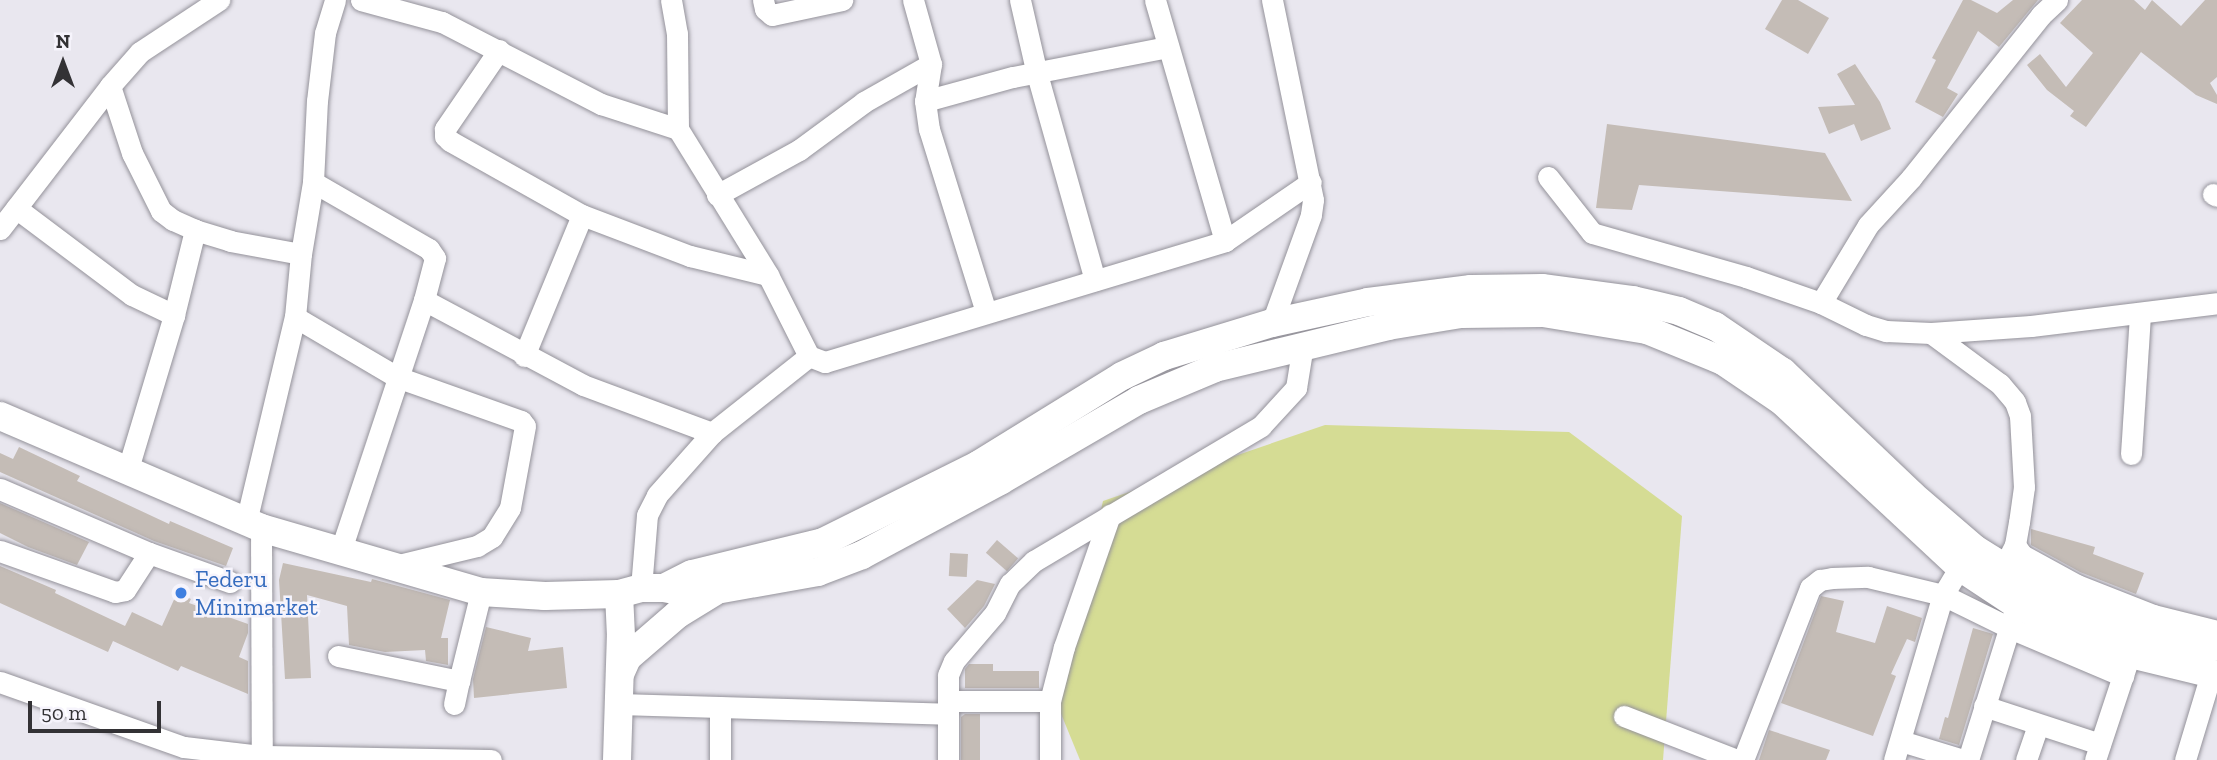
<!DOCTYPE html>
<html>
<head>
<meta charset="utf-8">
<style>
	body { margin:0 }
	#map { position:relative; width:2217px; height:760px; overflow:hidden; background:#e9e7ef; font-family:"Zilla Slab",serif }
	div>[style] { position:absolute }
	.green>* { inset:0; background:#d5dc94 }
	.building>* { inset:0; background:#c4bcb6; transform-origin:0 0 }
	.roads { filter:drop-shadow(0 0 2px #94929a) drop-shadow(0 0 2px #94929a) }
	.street>* { height:21px; margin:-10.5px; padding:0 10.5px; transform-origin:10.5px; border-radius:10.5px; background:#fff }
	.secondary>* { height:28px; margin:-14px; padding:0 14px; transform-origin:14px; border-radius:14px; background:#fff }
	.dots>* { width:19px; height:19px; translate:-50% -50%; box-sizing:border-box; border:4px solid #f6f4fc; border-radius:50% }
	span { translate:-50% -50%; white-space:nowrap; text-align:center; line-height:1.15; -webkit-text-stroke:5px #f6f4fc; paint-order:stroke }
	.shop-label { font-size:24px; color:#366cbe }
	.left { translate:0 -50%; text-align:left }
	.north { position:absolute; left:28px; top:28px; width:70px; height:70px; -webkit-text-stroke:5px #f6f4fc; paint-order:stroke; rotate:0deg; font-size:19px; font-weight:700; line-height:28px; text-align:center; color:#333235 }
	.north::after { content:''; display:block; margin:auto; width:24px; height:32px; background:#333235; clip-path:polygon(50% 0,100% 100%,50% 72%,0 100%) }
	.scale { position:absolute; left:28px; top:701px; width:133px; height:32px; box-sizing:border-box; border:4px solid #333235; border-top:0; padding-left:9px; font-size:21px; line-height:24px; white-space:nowrap; color:#333235; -webkit-text-stroke:5px #f6f4fc; paint-order:stroke }
</style>
</head>
<body>
<div id="map">
	<div class="green">
		<div style="clip-path:polygon(1325px 425px,1569px 432px,1682px 516px,1663px 760px,1080px 760px,1057px 704px,1103px 501px)"></div>
	</div>
	<div class="building">
		<div style="clip-path:polygon(1782px 0,1798px 0,1829px 18px,1808px 54px,1765px 29px)"></div>
		<div style="clip-path:polygon(1963px 0,1971px 0,1997px 13px,2013px 0,2038px 0,1999px 47px,1978px 31px,1947px 88px,1958px 94px,1943px 117px,1915px 102px,1936px 60px,1932px 58px)"></div>
		<div style="clip-path:polygon(2082px 0,2134px 0,2145px 10px,2152px 0,2181px 26px,2205px 0,2217px 0,2217px 77px,2210px 83px,2217px 95px,2217px 104px,2196px 95px,2141px 52px,2086px 127px,2070px 116px,2074px 111px,2047px 90px,2027px 65px,2040px 54px,2066px 87px,2093px 53px,2060px 23px)"></div>
		<div style="clip-path:polygon(1855px 64px,1880px 102px,1891px 129px,1861px 141px,1854px 124px,1829px 134px,1818px 107px,1855px 105px,1837px 74px)"></div>
		<div style="clip-path:polygon(1607px 124px,1825px 153px,1852px 201px,1639px 185px,1632px 210px,1596px 208px)"></div>
		<div style="clip-path:polygon(19px 447px,80px 476px,77px 481px,169px 524px,170px 521px,233px 548px,226px 566px,154px 541px,0 472px,0 453px,13px 459px)"></div>
		<div style="clip-path:polygon(0 503px,89px 542px,77px 565px,28px 547px,0 533px)"></div>
		<div style="clip-path:polygon(2031px 529px,2095px 547px,2093px 554px,2144px 573px,2136px 594px,2080px 572px,2031px 545px)"></div>
		<div style="left:997px;top:540px;width:28px;height:17px;rotate:41deg"></div>
		<div style="left:950px;top:553px;width:18px;height:23px;rotate:3deg"></div>
		<div style="clip-path:polygon(283px 563px,371px 582px,372px 579px,450px 600px,441px 638px,448px 638px,448px 665px,426px 661px,425px 650px,385px 652px,349px 645px,347px 606px,307px 595px,311px 678px,285px 679px,279px 580px)"></div>
		<div style="clip-path:polygon(0 566px,56px 590px,55px 593px,125px 626px,132px 612px,162px 626px,177px 593px,191px 599px,189px 603px,248px 624px,248px 633px,239px 657px,248px 661px,248px 694px,181px 666px,178px 671px,113px 641px,108px 652px,0 603px)"></div>
		<div style="clip-path:polygon(977px 580px,995px 584px,984px 606px,965px 628px,947px 609px)"></div>
		<div style="clip-path:polygon(1821px 596px,1844px 601px,1836px 632px,1875px 643px,1887px 606px,1922px 618px,1915px 642px,1907px 639px,1891px 674px,1896px 676px,1873px 736px,1781px 703px)"></div>
		<div style="clip-path:polygon(486px 627px,531px 638px,528px 651px,563px 647px,567px 688px,474px 698px,473px 679px)"></div>
		<div style="clip-path:polygon(1973px 628px,1993px 634px,1959px 745px,1939px 739px,1945px 717px,1948px 718px)"></div>
		<div style="clip-path:polygon(969px 664px,993px 664px,993px 671px,1039px 671px,1039px 688px,965px 688px,965px 669px)"></div>
		<div style="clip-path:polygon(965px 714px,980px 714px,980px 760px,961px 760px,961px 717px)"></div>
		<div style="clip-path:polygon(1769px 730px,1830px 750px,1826px 760px,1759px 760px)"></div>
	</div>
	<div class="roads">
		<div class="street">
			<div style="left:361px;top:0;width:84px;rotate:15.2deg"></div>
			<div style="left:442px;top:22px;width:179px;rotate:27.3deg"></div>
			<div style="left:601px;top:104px;width:81px;rotate:18deg"></div>
			<div style="left:671px;top:0;width:34px;rotate:80deg"></div>
			<div style="left:677px;top:33px;width:96px;rotate:89.4deg"></div>
			<div style="left:678px;top:129px;width:172px;rotate:58.3deg"></div>
			<div style="left:768px;top:275px;width:91px;rotate:63.2deg"></div>
			<div style="left:809px;top:356px;width:17px;rotate:21deg"></div>
			<div style="left:825px;top:362px;width:418px;rotate:-16.8deg"></div>
			<div style="left:1225px;top:241px;width:251px;rotate:-106.2deg"></div>
			<div style="left:763px;top:0;width:9px;rotate:77deg"></div>
			<div style="left:765px;top:9px;width:9px;rotate:41deg"></div>
			<div style="left:772px;top:15px;width:72px;rotate:-12.1deg"></div>
			<div style="left:913px;top:0;width:66px;rotate:74.3deg"></div>
			<div style="left:931px;top:64px;width:37px;rotate:99deg"></div>
			<div style="left:925px;top:101px;width:91px;rotate:-15.3deg"></div>
			<div style="left:1013px;top:77px;width:158px;rotate:-11deg"></div>
			<div style="left:1020px;top:0;width:76px;rotate:77.1deg"></div>
			<div style="left:1037px;top:74px;width:214px;rotate:74.3deg"></div>
			<div style="left:1272px;top:0;width:204px;rotate:78.4deg"></div>
			<div style="left:1313px;top:200px;width:15px;rotate:98deg"></div>
			<div style="left:1311px;top:215px;width:115px;rotate:109.9deg"></div>
			<div style="left:499px;top:50px;width:96px;rotate:124.4deg"></div>
			<div style="left:445px;top:129px;width:7px;rotate:90deg"></div>
			<div style="left:445px;top:136px;width:7px;rotate:45deg"></div>
			<div style="left:450px;top:141px;width:151px;rotate:29.3deg"></div>
			<div style="left:582px;top:215px;width:116px;rotate:20.8deg"></div>
			<div style="left:690px;top:256px;width:80px;rotate:13.7deg"></div>
			<div style="left:110px;top:86px;width:71px;rotate:71.8deg"></div>
			<div style="left:132px;top:153px;width:65px;rotate:63.4deg"></div>
			<div style="left:161px;top:211px;width:15px;rotate:37deg"></div>
			<div style="left:173px;top:220px;width:24px;rotate:24deg"></div>
			<div style="left:195px;top:230px;width:37px;rotate:17deg"></div>
			<div style="left:230px;top:241px;width:72px;rotate:10.4deg"></div>
			<div style="left:925px;top:101px;width:28px;rotate:82deg"></div>
			<div style="left:929px;top:129px;width:192px;rotate:72.7deg"></div>
			<div style="left:1548px;top:177px;width:71px;rotate:51.8deg"></div>
			<div style="left:1592px;top:233px;width:160px;rotate:15.9deg"></div>
			<div style="left:1746px;top:277px;width:79px;rotate:19.1deg"></div>
			<div style="left:1821px;top:303px;width:50px;rotate:26.1deg"></div>
			<div style="left:1866px;top:325px;width:21px;rotate:17deg"></div>
			<div style="left:1886px;top:331px;width:45px;rotate:2.5deg"></div>
			<div style="left:1931px;top:333px;width:100px;rotate:-4deg"></div>
			<div style="left:2031px;top:326px;width:187px;rotate:-7deg"></div>
			<div style="left:313px;top:182px;width:134px;rotate:30deg"></div>
			<div style="left:429px;top:249px;width:11px;rotate:56deg"></div>
			<div style="left:435px;top:258px;width:43px;rotate:104.7deg"></div>
			<div style="left:424px;top:300px;width:267px;rotate:108.4deg"></div>
			<div style="left:2213px;top:194px;width:4px;rotate:27deg"></div>
			<div style="left:717px;top:195px;width:94px;rotate:-28.8deg"></div>
			<div style="left:799px;top:150px;width:81px;rotate:-36.4deg"></div>
			<div style="left:864px;top:102px;width:77px;rotate:-29.6deg"></div>
			<div style="left:16px;top:208px;width:145px;rotate:36.9deg"></div>
			<div style="left:132px;top:295px;width:47px;rotate:25.5deg"></div>
			<div style="left:0;top:229px;width:180px;rotate:-52.4deg"></div>
			<div style="left:110px;top:86px;width:45px;rotate:-48.6deg"></div>
			<div style="left:140px;top:52px;width:95px;rotate:-33.4deg"></div>
			<div style="left:1225px;top:241px;width:104px;rotate:-34.5deg"></div>
			<div style="left:424px;top:300px;width:180px;rotate:28.1deg"></div>
			<div style="left:583px;top:385px;width:138px;rotate:20.4deg"></div>
			<div style="left:1821px;top:303px;width:91px;rotate:-58.9deg"></div>
			<div style="left:1868px;top:225px;width:64px;rotate:-47.5deg"></div>
			<div style="left:1911px;top:178px;width:208px;rotate:-51.4deg"></div>
			<div style="left:2041px;top:15px;width:22px;rotate:-43deg"></div>
			<div style="left:295px;top:317px;width:118px;rotate:30.5deg"></div>
			<div style="left:397px;top:377px;width:132px;rotate:19.5deg"></div>
			<div style="left:521px;top:421px;width:6px;rotate:51deg"></div>
			<div style="left:525px;top:426px;width:83px;rotate:100.4deg"></div>
			<div style="left:510px;top:508px;width:34px;rotate:122deg"></div>
			<div style="left:492px;top:537px;width:17px;rotate:149deg"></div>
			<div style="left:477px;top:546px;width:89px;rotate:166.4deg"></div>
			<div style="left:1931px;top:333px;width:86px;rotate:36.5deg"></div>
			<div style="left:2000px;top:384px;width:23px;rotate:50deg"></div>
			<div style="left:2015px;top:402px;width:15px;rotate:70deg"></div>
			<div style="left:2020px;top:416px;width:71px;rotate:86.8deg"></div>
			<div style="left:2024px;top:487px;width:35px;rotate:98deg"></div>
			<div style="left:2019px;top:522px;width:23px;rotate:100deg"></div>
			<div style="left:2015px;top:545px;width:39px;rotate:117deg"></div>
			<div style="left:524px;top:356px;width:152px;rotate:-67.6deg"></div>
			<div style="left:2131px;top:454px;width:139px;rotate:-86.3deg"></div>
			<div style="left:127px;top:472px;width:164px;rotate:-73.3deg"></div>
			<div style="left:174px;top:315px;width:88px;rotate:-76.1deg"></div>
			<div style="left:0;top:489px;width:162px;rotate:23.2deg"></div>
			<div style="left:149px;top:553px;width:86px;rotate:19.7deg"></div>
			<div style="left:246px;top:522px;width:211px;rotate:-76.6deg"></div>
			<div style="left:295px;top:317px;width:63px;rotate:-84.6deg"></div>
			<div style="left:301px;top:254px;width:73px;rotate:-80.5deg"></div>
			<div style="left:313px;top:182px;width:81px;rotate:-87.2deg"></div>
			<div style="left:317px;top:101px;width:68px;rotate:-83.3deg"></div>
			<div style="left:325px;top:33px;width:34px;rotate:-73deg"></div>
			<div style="left:261px;top:528px;width:232px;rotate:89.8deg"></div>
			<div style="left:2015px;top:545px;width:12px;rotate:55deg"></div>
			<div style="left:2022px;top:555px;width:63px;rotate:28.6deg"></div>
			<div style="left:2077px;top:585px;width:82px;rotate:21.5deg"></div>
			<div style="left:2153px;top:615px;width:66px;rotate:14deg"></div>
			<div style="left:0;top:551px;width:122px;rotate:19.6deg"></div>
			<div style="left:115px;top:592px;width:10px;rotate:-11deg"></div>
			<div style="left:125px;top:590px;width:44px;rotate:-57deg"></div>
			<div style="left:641px;top:588px;width:73px;rotate:-85.3deg"></div>
			<div style="left:647px;top:515px;width:22px;rotate:-63deg"></div>
			<div style="left:657px;top:495px;width:83px;rotate:-48.4deg"></div>
			<div style="left:712px;top:433px;width:124px;rotate:-38.4deg"></div>
			<div style="left:338px;top:656px;width:124px;rotate:11.7deg"></div>
			<div style="left:459px;top:681px;width:92px;rotate:-76.1deg"></div>
			<div style="left:0;top:682px;width:195px;rotate:19.5deg"></div>
			<div style="left:184px;top:747px;width:79px;rotate:6.6deg"></div>
			<div style="left:262px;top:756px;width:229px;rotate:1deg"></div>
			<div style="left:948px;top:701px;width:102px"></div>
			<div style="left:454px;top:704px;width:24px;rotate:-78deg"></div>
			<div style="left:619px;top:704px;width:328px;rotate:1.7deg"></div>
			<div style="left:1984px;top:706px;width:122px;rotate:18.1deg"></div>
			<div style="left:720px;top:707px;width:53px;rotate:90deg"></div>
			<div style="left:1624px;top:716px;width:121px;rotate:21.3deg"></div>
			<div style="left:1901px;top:741px;width:65px;rotate:17deg"></div>
			<div style="left:948px;top:760px;width:85px;rotate:-90deg"></div>
			<div style="left:948px;top:675px;width:15px;rotate:-67deg"></div>
			<div style="left:954px;top:661px;width:63px;rotate:-49.5deg"></div>
			<div style="left:995px;top:613px;width:33px;rotate:-63deg"></div>
			<div style="left:1010px;top:584px;width:33px;rotate:-44deg"></div>
			<div style="left:1034px;top:561px;width:264px;rotate:-30.7deg"></div>
			<div style="left:1261px;top:426px;width:52px;rotate:-47.4deg"></div>
			<div style="left:1296px;top:388px;width:44px;rotate:-80.8deg"></div>
			<div style="left:1050px;top:760px;width:59px;rotate:-90deg"></div>
			<div style="left:1050px;top:701px;width:56px;rotate:-75.5deg"></div>
			<div style="left:1064px;top:647px;width:140px;rotate:-70.8deg"></div>
			<div style="left:1743px;top:760px;width:185px;rotate:-68.7deg"></div>
			<div style="left:1810px;top:588px;width:13px;rotate:-39deg"></div>
			<div style="left:1820px;top:580px;width:12px;rotate:-9deg"></div>
			<div style="left:1832px;top:578px;width:36px;rotate:-2deg"></div>
			<div style="left:1868px;top:577px;width:77px;rotate:13.5deg"></div>
			<div style="left:1943px;top:595px;width:75px;rotate:26.2deg"></div>
			<div style="left:2010px;top:628px;width:123px;rotate:23deg"></div>
			<div style="left:1894px;top:760px;width:172px;rotate:-73.5deg"></div>
			<div style="left:1943px;top:595px;width:33px;rotate:-59deg"></div>
			<div style="left:1968px;top:760px;width:151px;rotate:-72.6deg"></div>
			<div style="left:2026px;top:760px;width:37px;rotate:-71deg"></div>
			<div style="left:2095px;top:760px;width:99px;rotate:-71.7deg"></div>
			<div style="left:2185px;top:760px;width:90px;rotate:-73.2deg"></div>
		</div>
		<div class="secondary">
			<div style="left:0;top:416px;width:284px;rotate:23.2deg"></div>
			<div style="left:261px;top:528px;width:229px;rotate:16.2deg"></div>
			<div style="left:481px;top:592px;width:64px;rotate:3.6deg"></div>
			<div style="left:545px;top:596px;width:74px;rotate:-1.5deg"></div>
			<div style="left:619px;top:594px;width:23px;rotate:-15deg"></div>
			<div style="left:641px;top:588px;width:23px"></div>
			<div style="left:664px;top:588px;width:31px;rotate:11deg"></div>
			<div style="left:694px;top:594px;width:126px;rotate:-10.1deg"></div>
			<div style="left:818px;top:572px;width:47px;rotate:-21.1deg"></div>
			<div style="left:862px;top:555px;width:157px;rotate:-28.2deg"></div>
			<div style="left:1000px;top:481px;width:161px;rotate:-30.2deg"></div>
			<div style="left:1139px;top:400px;width:82px;rotate:-22.8deg"></div>
			<div style="left:1215px;top:368px;width:178px;rotate:-13.6deg"></div>
			<div style="left:1388px;top:326px;width:74px;rotate:-9.3deg"></div>
			<div style="left:1461px;top:314px;width:82px;rotate:-0.7deg"></div>
			<div style="left:1543px;top:313px;width:105px;rotate:9.3deg"></div>
			<div style="left:1647px;top:330px;width:82px;rotate:22.2deg"></div>
			<div style="left:1723px;top:361px;width:73px;rotate:34.3deg"></div>
			<div style="left:1783px;top:402px;width:242px;rotate:43deg"></div>
			<div style="left:1960px;top:567px;width:67px;rotate:33.5deg"></div>
			<div style="left:2016px;top:604px;width:73px;rotate:25.9deg"></div>
			<div style="left:2082px;top:636px;width:51px;rotate:20.6deg"></div>
			<div style="left:2130px;top:654px;width:89px;rotate:13.6deg"></div>
			<div style="left:664px;top:588px;width:31px;rotate:-27deg"></div>
			<div style="left:692px;top:574px;width:135px;rotate:-13.7deg"></div>
			<div style="left:823px;top:542px;width:173px;rotate:-26.4deg"></div>
			<div style="left:978px;top:465px;width:169px;rotate:-31.7deg"></div>
			<div style="left:1122px;top:376px;width:47px;rotate:-25.5deg"></div>
			<div style="left:1164px;top:356px;width:113px;rotate:-17deg"></div>
			<div style="left:1272px;top:323px;width:98px;rotate:-12.3deg"></div>
			<div style="left:1368px;top:302px;width:104px;rotate:-7.2deg"></div>
			<div style="left:1471px;top:289px;width:71px;rotate:-0.8deg"></div>
			<div style="left:1542px;top:288px;width:92px;rotate:7.5deg"></div>
			<div style="left:1633px;top:300px;width:47px;rotate:13.4deg"></div>
			<div style="left:1679px;top:311px;width:39px;rotate:23deg"></div>
			<div style="left:1715px;top:326px;width:82px;rotate:34.1deg"></div>
			<div style="left:1783px;top:372px;width:177px;rotate:43.6deg"></div>
			<div style="left:1911px;top:494px;width:84px;rotate:40.7deg"></div>
			<div style="left:1975px;top:549px;width:36px;rotate:32deg"></div>
			<div style="left:2005px;top:568px;width:87px;rotate:27.5deg"></div>
			<div style="left:2082px;top:608px;width:54px;rotate:21.8deg"></div>
			<div style="left:2132px;top:628px;width:87px;rotate:12.6deg"></div>
			<div style="left:620px;top:674px;width:17px;rotate:-66deg"></div>
			<div style="left:627px;top:658px;width:67px;rotate:-40.8deg"></div>
			<div style="left:678px;top:614px;width:42px;rotate:-31.4deg"></div>
			<div style="left:617px;top:760px;width:124px;rotate:-88.2deg"></div>
			<div style="left:621px;top:636px;width:42px;rotate:-92.7deg"></div>
		</div>
	</div>
	<div class="dots">
		<div style="left:181px;top:593px;background:#3f7fe0"></div>
	</div>
	<div class="shop-label">
		<span class="left" style="left:195px;top:593px">Federu<br>Minimarket</span>
	</div>
	<div class="north">N</div>
	<div class="scale">50 m</div>
</div>
</body>
</html>
